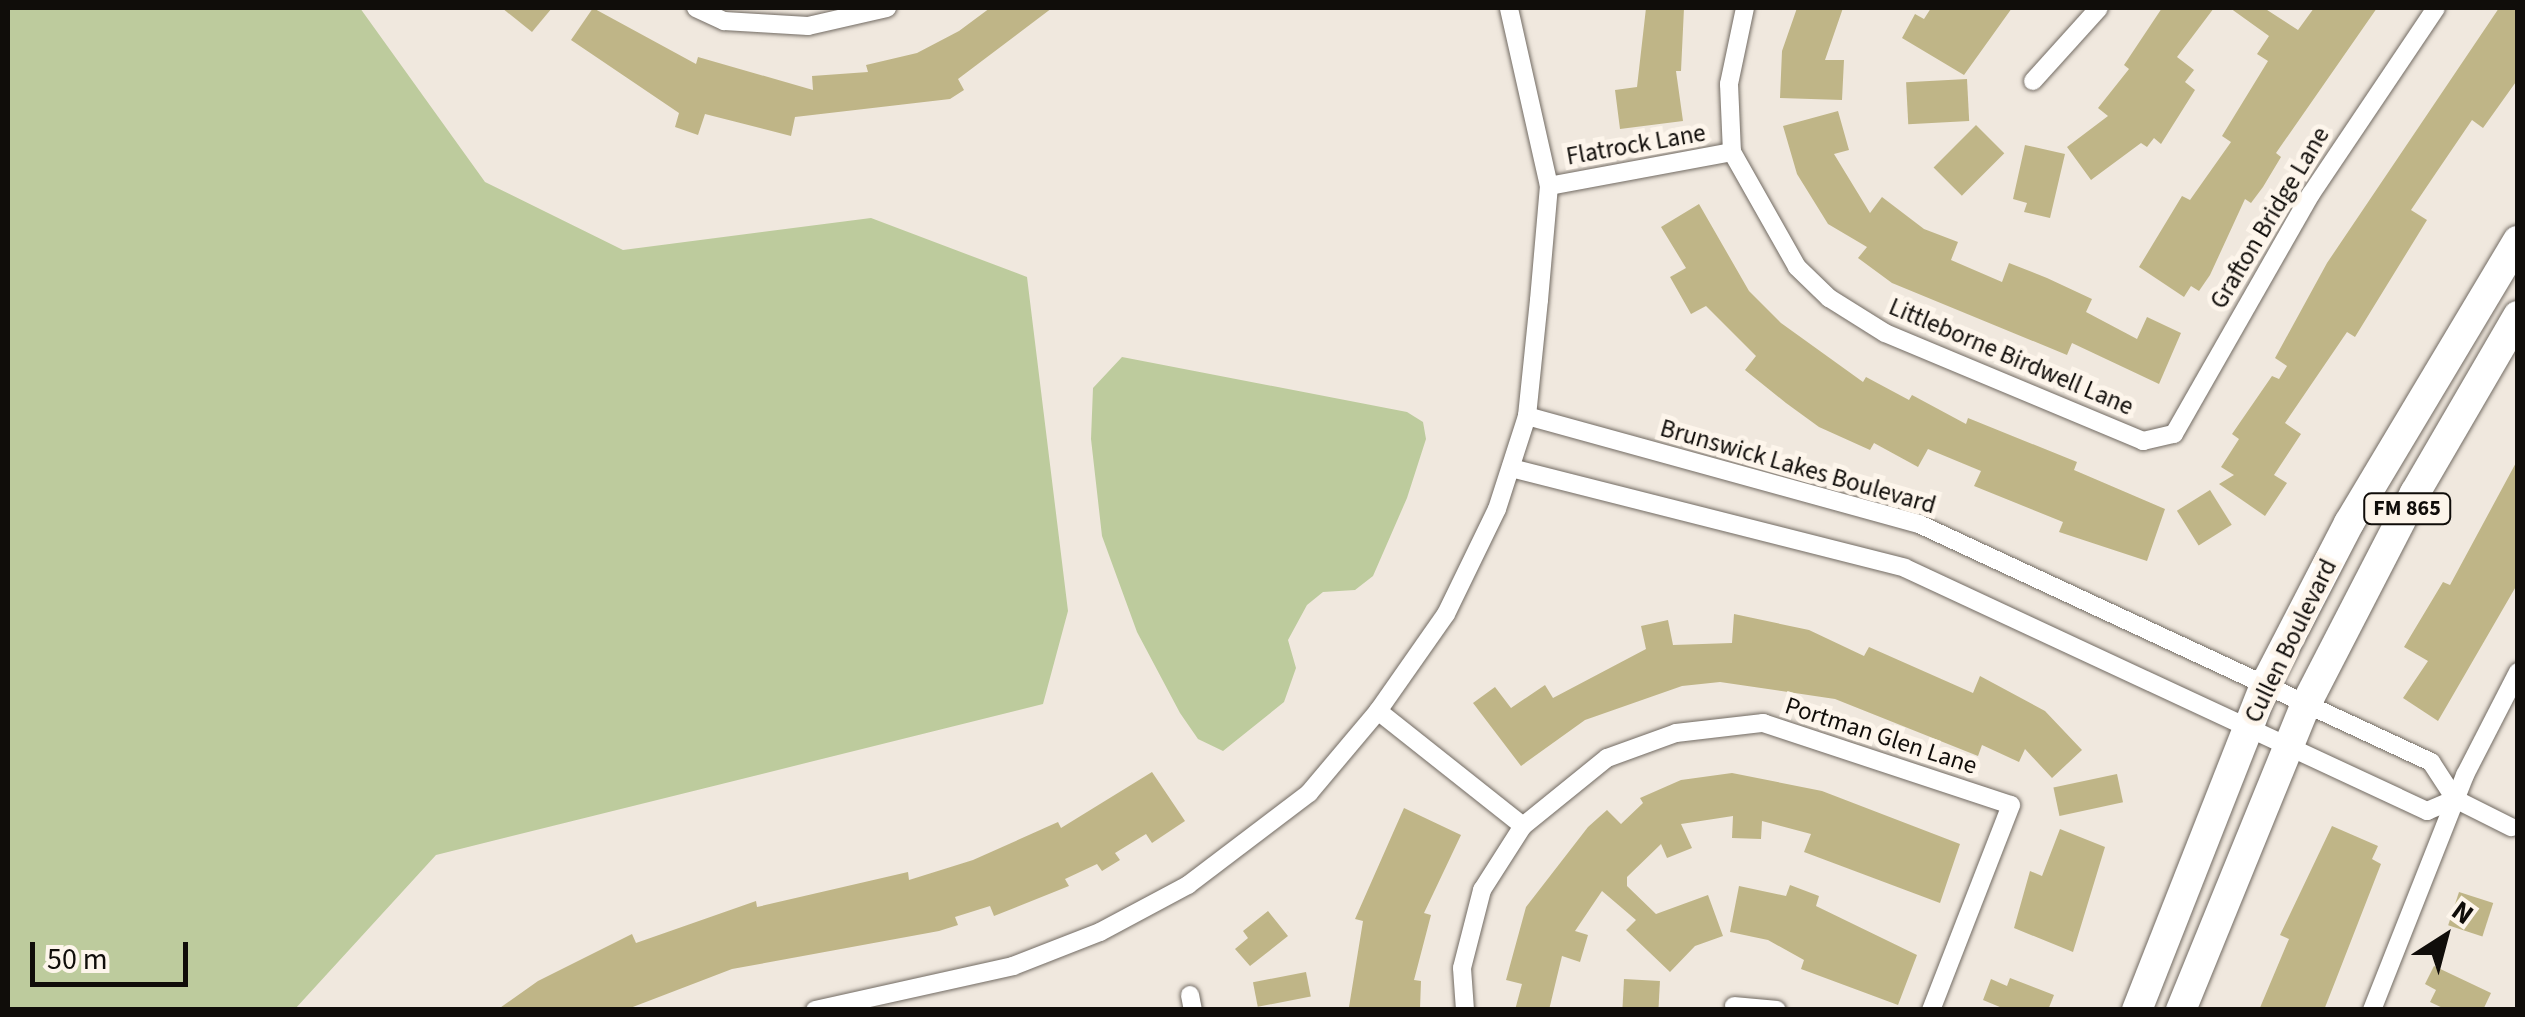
<!DOCTYPE html>
<html>
<head>
<meta charset="utf-8">
<style>
	body { margin:0 }
	#map { position:relative; width:2525px; height:1017px; overflow:hidden; background:#f0e8de; font-family:"Source Sans 3",sans-serif }
	div>[style] { position:absolute }
	.water>* { inset:0; background:#bdcb9d }
	.building>* { inset:0; background:#bfb587; transform-origin:0 0 }
	.roads { filter:drop-shadow(0 0 2px #726b63) drop-shadow(0 0 2px #726b63) }
	.street>* { height:18px; margin:-9px; padding:0 9px; transform-origin:9px; border-radius:9px; background:#fff }
	.primary>* { height:30px; margin:-15px; padding:0 15px; transform-origin:15px; border-radius:15px; background:#fff }
	span { translate:-50% -50%; white-space:nowrap; text-align:center; line-height:1.15; -webkit-text-stroke:10px #fdf5eb; paint-order:stroke }
	.shield-label span { padding:2px 8px; background:#fdf5eb; border:2px solid; border-radius:8px; -webkit-text-stroke-width:0 }
	.shield-label { font-size:22px; color:#100d0a; font-weight:700 }
	.street-label { font-size:25px; color:#100d0a }
	.frame { position:absolute; inset:0; border:10px solid #100d0a; pointer-events:none }
	.north { position:absolute; left:2395px; top:887px; width:100px; height:100px; -webkit-text-stroke:8px #fdf5eb; paint-order:stroke; rotate:36deg; font-size:28px; font-weight:700; line-height:40px; text-align:center; color:#100d0a }
	.north::after { content:''; display:block; margin:auto; width:35px; height:45px; background:#100d0a; clip-path:polygon(50% 0,100% 100%,50% 72%,0 100%) }
	.scale { position:absolute; left:30px; top:942px; width:158px; height:45px; box-sizing:border-box; border:5px solid #100d0a; border-top:0; padding-left:12px; font-size:30px; line-height:35px; white-space:nowrap; color:#100d0a; -webkit-text-stroke:8px #fdf5eb; paint-order:stroke }
</style>
</head>
<body>
<div id="map">
	<div class="water">
		<div style="clip-path:polygon(8px 8px,360px 8px,485px 182px,623px 250px,871px 218px,1027px 277px,1068px 611px,1043px 704px,436px 855px,295px 1009px,8px 1009px)"></div>
		<div style="clip-path:polygon(1122px 357px,1407px 412px,1423px 422px,1426px 439px,1407px 498px,1373px 576px,1355px 590px,1323px 592px,1307px 605px,1288px 640px,1296px 668px,1284px 702px,1223px 751px,1198px 739px,1180px 713px,1137px 632px,1102px 536px,1091px 439px,1093px 388px)"></div>
	</div>
	<div class="building">
		<div style="clip-path:polygon(502px 8px,552px 8px,532px 32px)"></div>
		<div style="clip-path:polygon(593px 8px,696px 64px,698px 57px,813px 90px,812px 76px,868px 72px,866px 65px,917px 53px,959px 31px,990px 8px,1052px 8px,958px 79px,964px 90px,950px 99px,795px 117px,791px 136px,705px 114px,698px 135px,675px 127px,679px 113px,571px 40px)"></div>
		<div style="clip-path:polygon(1646px 8px,1684px 8px,1681px 71px,1676px 71px,1683px 121px,1620px 129px,1615px 90px,1637px 87px)"></div>
		<div style="clip-path:polygon(1797px 8px,1843px 8px,1825px 60px,1844px 60px,1842px 100px,1780px 98px,1782px 51px)"></div>
		<div style="clip-path:polygon(1931px 8px,2012px 8px,1964px 75px,1902px 38px,1915px 14px,1924px 19px)"></div>
		<div style="clip-path:polygon(2162px 8px,2214px 8px,2177px 57px,2194px 70px,2185px 82px,2195px 90px,2161px 144px,2154px 138px,2147px 147px,2141px 143px,2091px 180px,2067px 147px,2108px 116px,2098px 108px,2129px 69px,2124px 65px)"></div>
		<div style="clip-path:polygon(2230px 8px,2264px 8px,2298px 30px,2314px 8px,2377px 8px,2276px 153px,2281px 157px,2263px 187px,2251px 203px,2245px 199px,2210px 275px,2199px 291px,2191px 286px,2184px 297px,2139px 267px,2182px 196px,2190px 200px,2231px 142px,2222px 136px,2268px 61px,2257px 54px,2269px 36px)"></div>
		<div style="clip-path:polygon(2499px 8px,2518px 8px,2518px 79px,2483px 128px,2472px 120px,2438px 170px,2411px 210px,2427px 220px,2355px 337px,2347px 332px,2285px 423px,2301px 434px,2274px 475px,2287px 483px,2265px 516px,2219px 484px,2234px 475px,2221px 467px,2239px 439px,2232px 434px,2272px 376px,2279px 379px,2287px 366px,2275px 358px,2327px 263px)"></div>
		<div style="left:1967px;top:79px;width:42px;height:61px;rotate:87deg"></div>
		<div style="clip-path:polygon(1838px 111px,1849px 150px,1834px 154px,1870px 213px,1882px 197px,1924px 229px,1958px 242px,1951px 260px,2002px 282px,2009px 263px,2047px 278px,2092px 299px,2086px 312px,2137px 339px,2147px 317px,2181px 333px,2159px 384px,2072px 343px,2067px 355px,1892px 283px,1858px 258px,1867px 247px,1828px 224px,1797px 174px,1783px 126px)"></div>
		<div style="left:1976px;top:125px;width:40px;height:60px;rotate:45deg"></div>
		<div style="clip-path:polygon(2025px 145px,2065px 154px,2050px 218px,2024px 212px,2027px 203px,2013px 199px)"></div>
		<div style="clip-path:polygon(1699px 204px,1749px 291px,1781px 323px,1863px 382px,1866px 377px,1909px 400px,1912px 395px,1966px 424px,1968px 418px,2077px 462px,2074px 470px,2165px 509px,2147px 561px,2059px 532px,2063px 522px,1974px 486px,1981px 471px,1928px 449px,1918px 467px,1874px 443px,1870px 450px,1819px 427px,1786px 403px,1745px 370px,1756px 356px,1706px 306px,1691px 314px,1670px 277px,1686px 268px,1661px 227px)"></div>
		<div style="clip-path:polygon(2518px 459px,2518px 583px,2438px 721px,2403px 698px,2428px 661px,2404px 647px,2443px 582px,2450px 585px)"></div>
		<div style="left:2210px;top:490px;width:41px;height:39px;rotate:58deg"></div>
		<div style="clip-path:polygon(1734px 614px,1809px 630px,1864px 656px,1869px 647px,1973px 693px,1980px 676px,2045px 711px,2082px 750px,2052px 778px,2025px 749px,2019px 762px,1982px 745px,1978px 756px,1835px 699px,1720px 682px,1682px 686px,1585px 720px,1521px 766px,1473px 703px,1495px 687px,1511px 708px,1545px 685px,1553px 698px,1646px 649px,1641px 626px,1668px 620px,1673px 645px,1732px 643px)"></div>
		<div style="clip-path:polygon(1152px 772px,1185px 821px,1152px 843px,1146px 834px,1115px 853px,1120px 860px,1102px 871px,1097px 864px,1065px 879px,1069px 886px,994px 916px,990px 906px,955px 917px,958px 925px,939px 931px,732px 969px,625px 1010px,497px 1010px,538px 981px,632px 934px,636px 943px,756px 901px,757px 907px,908px 872px,909px 880px,973px 860px,1058px 822px,1061px 828px)"></div>
		<div style="clip-path:polygon(1732px 773px,1822px 791px,1960px 844px,1940px 903px,1804px 852px,1811px 834px,1762px 821px,1761px 839px,1732px 838px,1733px 816px,1681px 824px,1692px 848px,1667px 858px,1661px 844px,1627px 877px,1627px 886px,1656px 914px,1708px 895px,1723px 936px,1695px 946px,1670px 972px,1626px 930px,1636px 920px,1602px 891px,1575px 931px,1588px 935px,1580px 962px,1562px 956px,1549px 1010px,1515px 1010px,1522px 984px,1506px 980px,1526px 907px,1588px 827px,1607px 810px,1621px 824px,1643px 803px,1640px 798px,1681px 780px)"></div>
		<div style="left:2117px;top:774px;width:29px;height:65px;rotate:78deg"></div>
		<div style="clip-path:polygon(1404px 808px,1461px 835px,1424px 913px,1431px 915px,1414px 980px,1421px 981px,1420px 1009px,1349px 1007px,1363px 921px,1355px 919px)"></div>
		<div style="clip-path:polygon(2332px 826px,2378px 846px,2372px 859px,2381px 864px,2335px 982px,2324px 1010px,2259px 1010px,2289px 939px,2280px 935px)"></div>
		<div style="clip-path:polygon(2060px 829px,2105px 847px,2073px 952px,2014px 928px,2030px 871px,2042px 876px)"></div>
		<div style="clip-path:polygon(1790px 885px,1819px 896px,1816px 906px,1917px 955px,1898px 1005px,1801px 969px,1804px 960px,1768px 940px,1730px 932px,1739px 886px,1786px 896px)"></div>
		<div style="left:2459px;top:892px;width:36px;height:35px;rotate:18deg"></div>
		<div style="clip-path:polygon(1268px 911px,1288px 936px,1250px 966px,1235px 949px,1248px 938px,1243px 931px)"></div>
		<div style="clip-path:polygon(2434px 966px,2491px 993px,2483px 1010px,2447px 1010px,2430px 1002px,2436px 990px,2425px 984px)"></div>
		<div style="left:1306px;top:972px;width:25px;height:54px;rotate:79deg"></div>
		<div style="clip-path:polygon(2010px 978px,2054px 995px,2048px 1010px,2007px 1010px,1983px 1000px,1991px 979px,2007px 986px)"></div>
		<div style="left:1624px;top:979px;width:36px;height:30px;rotate:3deg"></div>
	</div>
	<div class="roads">
		<div class="street">
			<div style="left:696px;top:8px;width:31px;rotate:25deg"></div>
			<div style="left:724px;top:21px;width:84px;rotate:3.4deg"></div>
			<div style="left:808px;top:26px;width:81px;rotate:-12.8deg"></div>
			<div style="left:1745px;top:8px;width:78px;rotate:101.9deg"></div>
			<div style="left:1729px;top:84px;width:68px;rotate:87.5deg"></div>
			<div style="left:1732px;top:152px;width:132px;rotate:60.5deg"></div>
			<div style="left:1797px;top:267px;width:45px;rotate:44.1deg"></div>
			<div style="left:1829px;top:298px;width:66px;rotate:32deg"></div>
			<div style="left:1885px;top:333px;width:280px;rotate:22.7deg"></div>
			<div style="left:2143px;top:441px;width:32px;rotate:-13deg"></div>
			<div style="left:2174px;top:434px;width:276px;rotate:-60.3deg"></div>
			<div style="left:2311px;top:194px;width:224px;rotate:-56.1deg"></div>
			<div style="left:2033px;top:81px;width:98px;rotate:-47.9deg"></div>
			<div style="left:1549px;top:186px;width:186px;rotate:-10.5deg"></div>
			<div style="left:1527px;top:416px;width:407px;rotate:15.4deg"></div>
			<div style="left:1919px;top:524px;width:565px;rotate:24.93deg"></div>
			<div style="left:2431px;top:762px;width:44px;rotate:57deg"></div>
			<div style="left:2455px;top:799px;width:63px;rotate:26.6deg"></div>
			<div style="left:1511px;top:468px;width:406px;rotate:14.2deg"></div>
			<div style="left:1905px;top:568px;width:576px;rotate:24.96deg"></div>
			<div style="left:2427px;top:811px;width:30px;rotate:-23deg"></div>
			<div style="left:1378px;top:711px;width:185px;rotate:38.4deg"></div>
			<div style="left:1190px;top:995px;width:15px;rotate:79deg"></div>
			<div style="left:1734px;top:1006px;width:43px;rotate:5.3deg"></div>
			<div style="left:815px;top:1010px;width:203px;rotate:-12.5deg"></div>
			<div style="left:1013px;top:966px;width:93px;rotate:-21.3deg"></div>
			<div style="left:1100px;top:932px;width:100px;rotate:-28.1deg"></div>
			<div style="left:1188px;top:885px;width:152px;rotate:-37.2deg"></div>
			<div style="left:1309px;top:793px;width:107px;rotate:-49.9deg"></div>
			<div style="left:1378px;top:711px;width:118px;rotate:-55deg"></div>
			<div style="left:1446px;top:614px;width:117px;rotate:-64.1deg"></div>
			<div style="left:1497px;top:509px;width:98px;rotate:-72.1deg"></div>
			<div style="left:1527px;top:416px;width:117px;rotate:-84.1deg"></div>
			<div style="left:1539px;top:300px;width:114px;rotate:-85deg"></div>
			<div style="left:1549px;top:186px;width:182px;rotate:-102.7deg"></div>
			<div style="left:1465px;top:1010px;width:42px;rotate:-94.1deg"></div>
			<div style="left:1462px;top:968px;width:81px;rotate:-75.6deg"></div>
			<div style="left:1482px;top:890px;width:76px;rotate:-57.4deg"></div>
			<div style="left:1523px;top:826px;width:108px;rotate:-39deg"></div>
			<div style="left:1607px;top:758px;width:73px;rotate:-19.9deg"></div>
			<div style="left:1676px;top:733px;width:88px;rotate:-6.6deg"></div>
			<div style="left:1763px;top:723px;width:261px;rotate:18.3deg"></div>
			<div style="left:2011px;top:805px;width:220px;rotate:111.3deg"></div>
			<div style="left:2372px;top:1010px;width:253px;rotate:-68.4deg"></div>
			<div style="left:2465px;top:775px;width:116px;rotate:-62.8deg"></div>
		</div>
		<div class="primary">
			<div style="left:2137px;top:1010px;width:347px;rotate:-68.5deg"></div>
			<div style="left:2264px;top:687px;width:185px;rotate:-62.6deg"></div>
			<div style="left:2349px;top:523px;width:329px;rotate:-59.1deg"></div>
			<div style="left:2181px;top:1010px;width:328px;rotate:-67.8deg"></div>
			<div style="left:2305px;top:706px;width:240px;rotate:-62.7deg"></div>
			<div style="left:2415px;top:493px;width:205px;rotate:-59.8deg"></div>
		</div>
	</div>
	<div class="shield-label">
		<span style="left:2407px;top:509px">FM 865</span>
	</div>
	<div class="street-label">
		<span style="left:1636px;top:145px;rotate:-10deg">Flatrock Lane</span>
		<span style="left:2270px;top:218px;rotate:-59deg">Grafton Bridge Lane</span>
		<span style="left:2011px;top:357px;rotate:23deg">Littleborne Birdwell Lane</span>
		<span style="left:1798px;top:467px;rotate:16deg">Brunswick Lakes Boulevard</span>
		<span style="left:2291px;top:641px;rotate:-64deg">Cullen Boulevard</span>
		<span style="left:1881px;top:736px;rotate:18deg">Portman Glen Lane</span>
	</div>
	<div class="frame"></div>
	<div class="north">N</div>
	<div class="scale">50 m</div>
</div>
</body>
</html>
